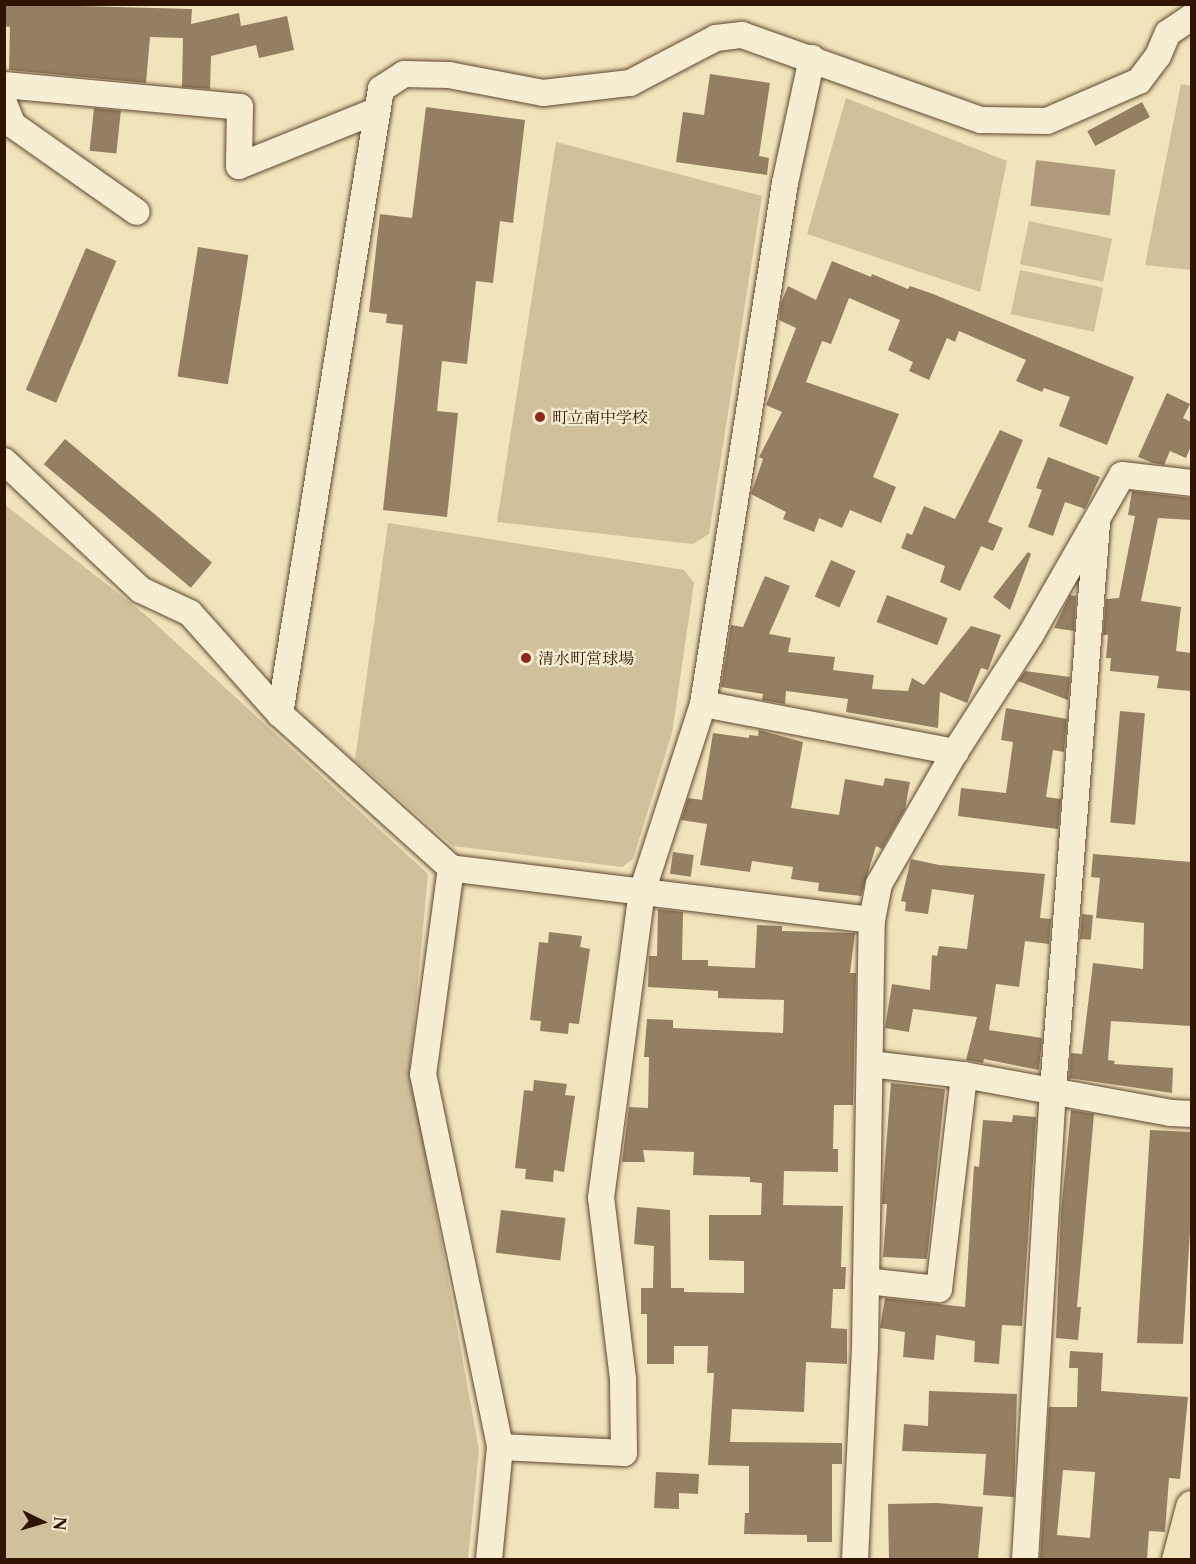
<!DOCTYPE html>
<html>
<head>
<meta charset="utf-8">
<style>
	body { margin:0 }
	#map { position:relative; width:1196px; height:1564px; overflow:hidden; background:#f1e3bb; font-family:"Libre Caslon Text","Noto Serif JP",serif }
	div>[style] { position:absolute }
	.green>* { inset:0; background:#d0c09b; transform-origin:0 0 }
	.water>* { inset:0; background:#b09c7c; transform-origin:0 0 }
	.building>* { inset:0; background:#957f62; transform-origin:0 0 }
	.roads { filter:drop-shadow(0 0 2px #614730) drop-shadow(0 0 2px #614730) }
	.minor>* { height:26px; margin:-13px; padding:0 13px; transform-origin:13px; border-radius:13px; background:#f6edd3 }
	.major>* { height:33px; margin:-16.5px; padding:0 16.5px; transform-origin:16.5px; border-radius:16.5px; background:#f1e3bb }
	.dots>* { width:16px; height:16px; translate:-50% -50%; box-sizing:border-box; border:3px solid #f6edd3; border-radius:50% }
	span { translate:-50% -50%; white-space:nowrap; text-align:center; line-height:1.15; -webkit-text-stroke:4.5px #f6edd3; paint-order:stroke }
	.poi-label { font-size:16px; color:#311301 }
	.left { translate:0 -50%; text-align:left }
	.frame { position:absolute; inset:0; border:6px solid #311301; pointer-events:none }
	.north { position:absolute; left:12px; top:1492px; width:60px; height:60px; -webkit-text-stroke:4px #f6edd3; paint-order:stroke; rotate:95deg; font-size:16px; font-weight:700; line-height:24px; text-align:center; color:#311301 }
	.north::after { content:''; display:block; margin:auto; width:21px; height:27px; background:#311301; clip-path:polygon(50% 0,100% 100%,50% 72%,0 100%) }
</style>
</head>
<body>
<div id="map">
	<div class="green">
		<div style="clip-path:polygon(1181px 84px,1191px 86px,1191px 270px,1145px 265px)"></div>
		<div style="clip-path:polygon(846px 98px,1007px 161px,980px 292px,807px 234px)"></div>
		<div style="clip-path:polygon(556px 142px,762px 196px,709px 534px,693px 544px,497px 522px)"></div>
		<div style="left:1029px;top:221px;width:85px;height:44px;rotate:12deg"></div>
		<div style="left:1020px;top:270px;width:85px;height:45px;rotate:12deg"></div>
		<div style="clip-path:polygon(4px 504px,147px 616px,428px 874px,410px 1068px,479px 1450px,468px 1559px,5px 1559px)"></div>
		<div style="clip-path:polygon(388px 523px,684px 570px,694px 583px,672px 733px,633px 859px,622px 867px,453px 846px,355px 760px)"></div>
	</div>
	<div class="water">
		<div style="left:1036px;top:160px;width:80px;height:46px;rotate:7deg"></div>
	</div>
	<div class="building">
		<div style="clip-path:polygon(4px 4px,192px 9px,191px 24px,239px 13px,241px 26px,287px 16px,294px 50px,259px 58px,256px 45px,211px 56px,210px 89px,182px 87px,183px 38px,150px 37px,146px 83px,9px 70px,10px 27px,4px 26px)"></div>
		<div style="clip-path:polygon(710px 74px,770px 83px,759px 156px,769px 158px,767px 175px,676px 162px,683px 112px,704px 115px)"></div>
		<div style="left:1142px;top:102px;width:17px;height:62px;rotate:62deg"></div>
		<div style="clip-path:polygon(426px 107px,525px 120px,513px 223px,500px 221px,493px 283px,476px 281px,467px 364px,442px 361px,437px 411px,458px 413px,447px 517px,383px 510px,403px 325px,386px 323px,387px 314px,369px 312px,380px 214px,412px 218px)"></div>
		<div style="left:94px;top:108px;width:27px;height:43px;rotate:6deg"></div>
		<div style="left:198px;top:247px;width:51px;height:131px;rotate:9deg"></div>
		<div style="left:86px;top:248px;width:33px;height:154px;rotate:23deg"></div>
		<div style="clip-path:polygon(832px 261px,871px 277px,872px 274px,908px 289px,910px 286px,933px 294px,1134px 377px,1107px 445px,1059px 426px,1070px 397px,1044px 388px,1042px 392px,1016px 381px,1026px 360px,959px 331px,955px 342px,947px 338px,929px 380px,909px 371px,913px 362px,888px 350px,900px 320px,849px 298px,831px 344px,822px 341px,806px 382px,899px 414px,873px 477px,896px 487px,881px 523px,850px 510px,842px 528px,819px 518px,814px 532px,783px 519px,786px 512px,751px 494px,763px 459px,759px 457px,782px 412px,766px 405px,796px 328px,779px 320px,781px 303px,788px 286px,816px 300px)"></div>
		<div style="clip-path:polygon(1167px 393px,1190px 404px,1183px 418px,1191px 422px,1191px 446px,1186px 458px,1170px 451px,1164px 465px,1153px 463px,1138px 457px)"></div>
		<div style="clip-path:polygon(1000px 430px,1023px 440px,988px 522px,1003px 528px,993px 551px,981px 546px,960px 591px,940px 582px,945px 566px,901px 548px,907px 533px,912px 535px,924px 506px,955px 519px)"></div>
		<div style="left:65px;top:439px;width:192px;height:33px;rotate:40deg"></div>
		<div style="clip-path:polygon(1048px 457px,1100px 477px,1085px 509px,1065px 502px,1053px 536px,1028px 527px,1042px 490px,1036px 488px)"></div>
		<div style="clip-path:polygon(1132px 491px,1191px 498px,1191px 520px,1158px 518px,1141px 601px,1181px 607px,1176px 651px,1191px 653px,1191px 691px,1157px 688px,1159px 676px,1110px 671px,1111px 658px,1106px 658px,1108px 635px,1103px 635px,1106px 599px,1119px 598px,1135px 516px,1128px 515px)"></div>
		<div style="clip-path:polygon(1028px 552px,1031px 554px,1010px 610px,993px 597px)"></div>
		<div style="left:831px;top:560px;width:27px;height:40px;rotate:24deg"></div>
		<div style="clip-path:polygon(765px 576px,790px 586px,769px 634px,791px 638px,788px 652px,835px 657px,833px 670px,874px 675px,872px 689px,908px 691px,912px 678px,924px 685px,971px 626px,1001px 635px,988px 670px,981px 668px,967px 703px,940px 692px,938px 728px,846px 712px,848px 699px,786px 691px,785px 704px,762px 700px,763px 694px,721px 687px,731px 625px,743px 627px)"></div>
		<div style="left:887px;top:595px;width:65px;height:29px;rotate:21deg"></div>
		<div style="clip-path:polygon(1070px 595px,1076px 596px,1074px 631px,1054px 628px)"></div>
		<div style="clip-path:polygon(1025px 671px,1070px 677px,1068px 700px,1018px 681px)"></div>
		<div style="clip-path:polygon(1006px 708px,1067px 719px,1064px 752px,1053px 750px,1046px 797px,1061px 799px,1058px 829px,958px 816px,961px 788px,1006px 793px,1013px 742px,1001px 740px)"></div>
		<div style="left:1120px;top:711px;width:25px;height:112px;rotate:5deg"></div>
		<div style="clip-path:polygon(759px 730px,803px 742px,791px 808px,839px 815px,845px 779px,883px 786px,885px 778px,910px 782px,905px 809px,882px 849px,876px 846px,861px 896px,818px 891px,819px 883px,791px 879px,793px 867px,752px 861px,750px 872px,700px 865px,707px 824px,681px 820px,688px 798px,702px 800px,713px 733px,749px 738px,749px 735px,758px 736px)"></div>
		<div style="left:673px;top:852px;width:21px;height:22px;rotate:8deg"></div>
		<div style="clip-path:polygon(1093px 854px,1191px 862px,1191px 1026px,1111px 1021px,1108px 1060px,1115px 1061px,1114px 1064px,1173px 1068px,1172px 1093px,1069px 1078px,1071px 1053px,1082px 1054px,1093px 963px,1143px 969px,1144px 923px,1096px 918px,1100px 878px,1091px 877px)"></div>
		<div style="clip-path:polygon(911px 859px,939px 865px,1045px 874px,1040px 918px,1051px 919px,1049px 944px,1025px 941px,1019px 987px,996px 984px,989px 1030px,1042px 1038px,1039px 1070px,984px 1059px,983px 1063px,966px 1060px,977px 1017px,913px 1009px,909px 1032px,885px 1028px,892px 984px,930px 990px,932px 955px,937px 956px,939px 946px,967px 949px,974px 895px,932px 889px,928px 914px,905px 911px,906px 902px,901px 901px)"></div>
		<div style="clip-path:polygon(658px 909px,683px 912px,682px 960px,708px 960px,708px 966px,755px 968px,757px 925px,782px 926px,782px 931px,855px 933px,850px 973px,856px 973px,853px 1105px,834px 1105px,833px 1149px,838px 1149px,838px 1172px,784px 1171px,783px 1205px,843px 1206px,841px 1267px,846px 1267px,845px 1289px,833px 1289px,831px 1328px,847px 1329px,847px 1364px,806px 1362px,804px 1412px,732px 1409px,730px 1442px,842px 1443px,842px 1464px,832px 1464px,832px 1542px,807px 1542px,807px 1535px,744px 1534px,745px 1513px,749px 1513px,749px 1466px,708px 1465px,714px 1373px,707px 1373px,708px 1346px,674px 1346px,674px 1364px,647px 1364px,647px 1314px,641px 1314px,641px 1288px,653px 1288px,654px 1246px,634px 1244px,637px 1207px,670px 1210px,671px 1288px,684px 1288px,684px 1292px,744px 1293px,744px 1261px,709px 1260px,709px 1215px,761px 1215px,762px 1183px,750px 1182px,750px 1177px,693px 1175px,694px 1152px,643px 1150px,645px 1162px,622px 1162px,629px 1107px,648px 1108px,649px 1057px,644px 1057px,647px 1019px,673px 1020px,673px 1028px,783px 1033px,784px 1000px,718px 998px,718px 991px,648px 987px,649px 956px,657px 956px)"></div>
		<div style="left:1082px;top:914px;width:11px;height:25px;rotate:5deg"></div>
		<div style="clip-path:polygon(549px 932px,582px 936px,580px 947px,590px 949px,579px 1024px,569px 1023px,568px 1034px,540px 1031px,541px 1021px,530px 1020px,539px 942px,548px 943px)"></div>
		<div style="clip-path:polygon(534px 1080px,567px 1084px,565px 1095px,575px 1096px,564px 1172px,554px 1170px,553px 1182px,525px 1179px,526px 1169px,515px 1168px,524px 1090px,533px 1091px)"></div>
		<div style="clip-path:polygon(891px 1083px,945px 1089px,927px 1259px,883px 1257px,887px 1204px,882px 1204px,883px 1187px)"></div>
		<div style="clip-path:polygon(1071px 1110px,1094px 1114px,1077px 1307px,1081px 1307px,1078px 1340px,1056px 1338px,1061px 1212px)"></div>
		<div style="clip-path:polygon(1013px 1115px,1036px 1117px,1022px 1326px,1002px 1325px,999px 1364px,974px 1362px,975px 1341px,936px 1335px,934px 1360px,903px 1357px,905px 1332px,880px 1328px,885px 1298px,965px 1307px,974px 1166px,979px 1167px,983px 1120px,1012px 1122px)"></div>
		<div style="clip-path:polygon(1150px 1130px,1191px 1132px,1191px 1215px,1183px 1344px,1137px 1343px)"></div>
		<div style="left:501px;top:1210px;width:65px;height:43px;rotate:7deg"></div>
		<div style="clip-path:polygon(evenodd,1070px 1351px,1103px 1353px,1101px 1391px,1188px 1397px,1180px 1479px,1169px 1478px,1165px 1532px,1149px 1531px,1147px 1560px,1040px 1560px,1049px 1407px,1077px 1407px,1078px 1368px,1069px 1368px,1070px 1351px,1063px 1470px,1095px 1472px,1090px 1538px,1057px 1535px,1063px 1470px)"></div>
		<div style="clip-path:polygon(929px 1391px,1017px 1394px,1014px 1497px,983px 1495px,986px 1454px,902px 1451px,904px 1424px,928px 1426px)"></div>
		<div style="clip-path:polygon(656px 1472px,699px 1474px,698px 1494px,679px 1493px,679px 1509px,654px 1508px)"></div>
		<div style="clip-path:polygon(937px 1503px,983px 1507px,978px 1560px,889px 1560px,888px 1504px)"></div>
	</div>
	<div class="roads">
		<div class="minor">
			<div style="left:4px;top:85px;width:237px;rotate:5.3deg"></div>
			<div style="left:240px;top:107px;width:59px;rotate:91deg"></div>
			<div style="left:239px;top:166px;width:148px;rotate:-21.9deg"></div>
			<div style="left:4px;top:103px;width:24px;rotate:68deg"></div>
			<div style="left:13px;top:125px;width:151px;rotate:35.1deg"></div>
			<div style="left:4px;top:461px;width:188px;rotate:43.3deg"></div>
			<div style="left:141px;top:590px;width:54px;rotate:25.1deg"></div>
			<div style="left:190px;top:613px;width:135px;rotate:48.3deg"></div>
			<div style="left:703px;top:704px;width:257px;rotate:10.8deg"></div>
			<div style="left:451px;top:868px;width:208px;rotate:97.7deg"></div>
			<div style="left:423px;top:1074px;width:381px;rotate:78.3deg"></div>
			<div style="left:500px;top:1447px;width:114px;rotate:95.6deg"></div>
			<div style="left:872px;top:920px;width:424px;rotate:-173deg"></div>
			<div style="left:451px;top:868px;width:230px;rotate:-138deg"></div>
			<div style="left:280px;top:714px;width:633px;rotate:-80.82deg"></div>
			<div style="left:381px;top:89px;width:27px;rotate:-33deg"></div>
			<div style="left:404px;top:74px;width:45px;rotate:1.3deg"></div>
			<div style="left:449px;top:75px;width:96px;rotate:10.8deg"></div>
			<div style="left:543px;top:93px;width:88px;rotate:-6.6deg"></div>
			<div style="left:630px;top:83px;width:97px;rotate:-27.6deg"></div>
			<div style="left:716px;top:38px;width:26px;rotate:-7deg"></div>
			<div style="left:742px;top:35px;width:254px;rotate:19.6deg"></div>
			<div style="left:981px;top:120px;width:66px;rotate:0.9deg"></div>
			<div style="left:1047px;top:121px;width:100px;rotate:-23.5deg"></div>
			<div style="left:1139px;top:81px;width:31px;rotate:-53deg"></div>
			<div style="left:1158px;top:56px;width:25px;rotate:-67deg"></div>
			<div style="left:1168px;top:33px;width:29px;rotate:-34deg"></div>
			<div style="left:870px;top:1064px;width:95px;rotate:6.7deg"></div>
			<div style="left:964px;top:1075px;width:210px;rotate:10.4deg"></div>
			<div style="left:1171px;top:1113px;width:21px;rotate:3deg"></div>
			<div style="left:866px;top:1281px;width:73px;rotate:6.3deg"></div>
			<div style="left:939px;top:1289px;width:215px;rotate:-83.3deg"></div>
			<div style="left:500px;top:1447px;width:124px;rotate:2.8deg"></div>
			<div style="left:624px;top:1453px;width:74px;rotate:-90.8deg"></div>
			<div style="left:623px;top:1379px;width:182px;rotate:-96.9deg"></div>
			<div style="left:601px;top:1198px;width:309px;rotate:-82.4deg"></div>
			<div style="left:642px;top:892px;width:198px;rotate:-72deg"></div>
			<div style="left:703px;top:704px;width:527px;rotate:-81.06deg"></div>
			<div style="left:785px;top:183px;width:128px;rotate:-77.8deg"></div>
			<div style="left:855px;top:1560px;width:211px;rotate:-87.3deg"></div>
			<div style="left:865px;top:1349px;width:429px;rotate:-89.1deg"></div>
			<div style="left:872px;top:920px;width:37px;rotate:-79deg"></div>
			<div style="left:879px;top:884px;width:152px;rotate:-60.1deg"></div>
			<div style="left:955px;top:752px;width:140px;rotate:-57.2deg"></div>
			<div style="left:1031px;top:634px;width:183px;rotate:-60.2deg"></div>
			<div style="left:1122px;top:475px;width:70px;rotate:6.5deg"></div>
			<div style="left:1025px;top:1560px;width:471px;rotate:-86.6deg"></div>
			<div style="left:1053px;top:1090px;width:569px;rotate:-85.56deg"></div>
		</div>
		<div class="major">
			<div style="left:1178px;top:1560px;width:55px;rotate:-75.2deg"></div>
		</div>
	</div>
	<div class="dots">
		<div style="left:540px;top:417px;background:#8f2418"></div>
		<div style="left:526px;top:658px;background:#8f2418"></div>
	</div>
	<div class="poi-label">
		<span class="left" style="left:552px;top:417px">町立南中学校</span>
		<span class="left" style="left:538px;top:658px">清水町営球場</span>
	</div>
	<div class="frame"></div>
	<div class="north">N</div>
</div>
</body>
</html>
